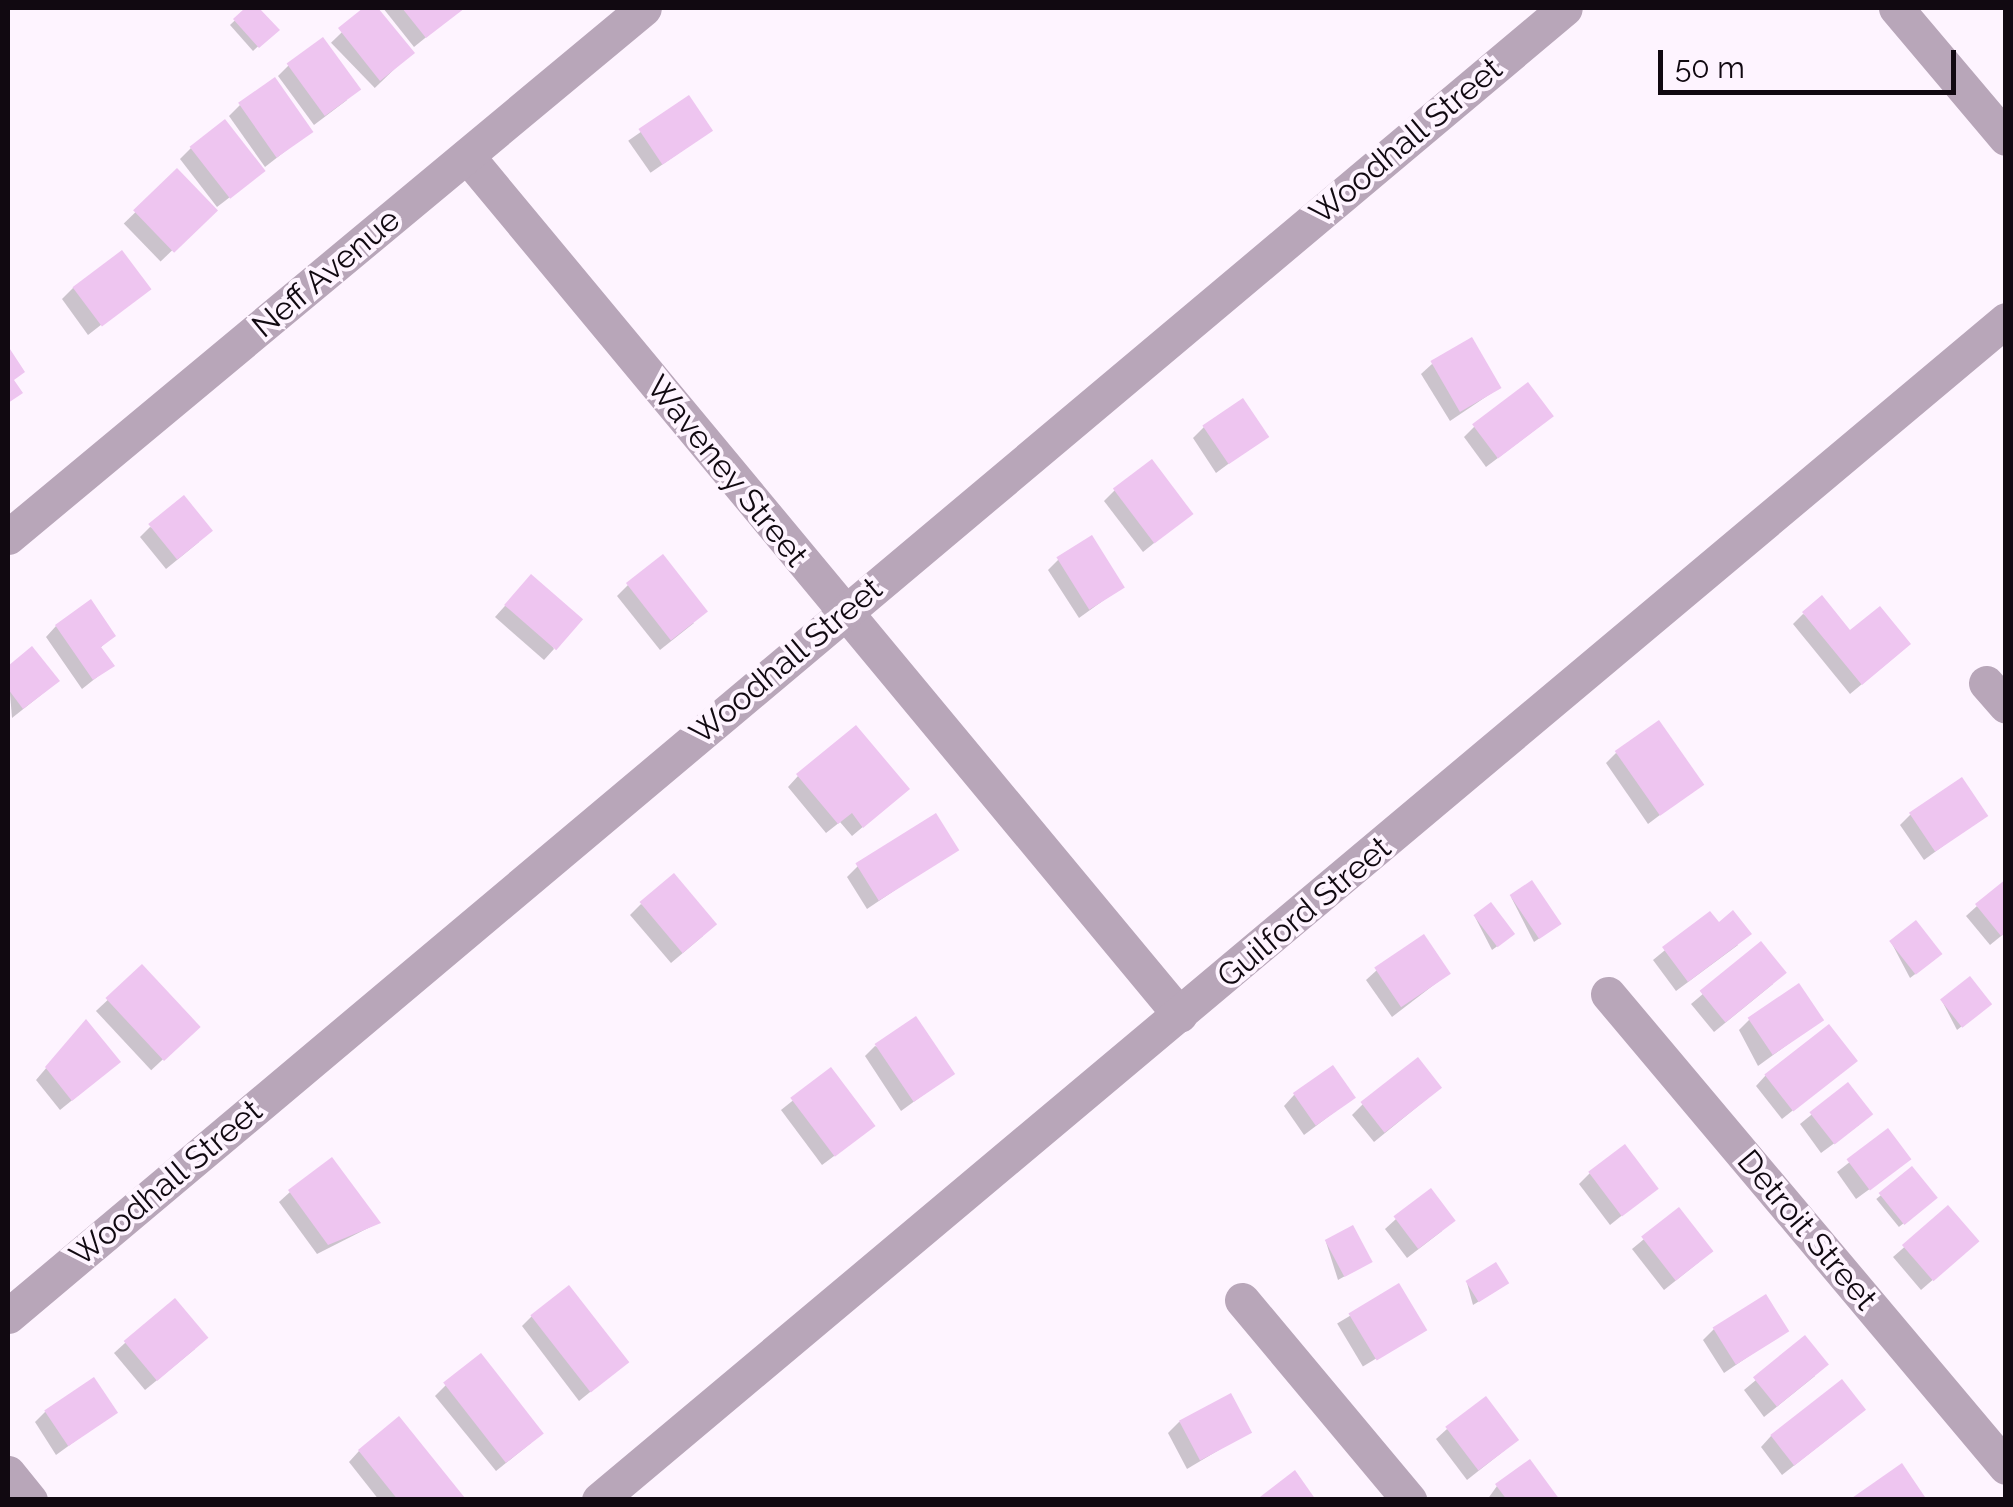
<!DOCTYPE html>
<html>
<head>
<meta charset="utf-8">
<style>
	body { margin:0 }
	#map { position:relative; width:2013px; height:1507px; overflow:hidden; background:#fef4ff; font-family:Raleway,sans-serif }
	div>[style] { position:absolute }
	.shadow>* { inset:0; background:#0003; transform-origin:0 0 }
	.building>* { inset:0; background:#eec5f0; transform-origin:0 0 }
	.minor>* { height:35px; margin:-17.5px; padding:0 17.5px; transform-origin:17.5px; border-radius:17.5px; background:#b8a6b9 }
	span { translate:-50% -50%; white-space:nowrap; text-align:center; line-height:1.15; -webkit-text-stroke:8px #fef4ff; paint-order:stroke }
	.street-label { font-size:32px; color:#110911 }
	.frame { position:absolute; inset:0; border:10px solid #110911; pointer-events:none }
	.scale { position:absolute; left:1658px; top:50px; width:298px; height:45px; box-sizing:border-box; border:5px solid #110911; border-top:0; padding-left:12px; font-size:30px; line-height:35px; white-space:nowrap; color:#110911; -webkit-text-stroke:8px #fef4ff; paint-order:stroke }
</style>
</head>
<body>
<div id="map">
	<div class="shadow">
		<div style="clip-path:polygon(248px 8px,276px 30px,253px 51px,230px 25px)"></div>
		<div style="left:367px;top:8px;width:63px;height:50px;rotate:46deg"></div>
		<div style="clip-path:polygon(383px 8px,462px 8px,414px 47px)"></div>
		<div style="clip-path:polygon(289px 65px,347px 100px,314px 125px,278px 76px)"></div>
		<div style="left:688px;top:99px;width:39px;height:73px;rotate:55deg"></div>
		<div style="clip-path:polygon(240px 105px,311px 131px,265px 167px,229px 116px)"></div>
		<div style="clip-path:polygon(191px 148px,251px 181px,217px 207px,180px 159px)"></div>
		<div style="left:177px;top:172px;width:53px;height:74px;rotate:46deg"></div>
		<div style="clip-path:polygon(73px 288px,147px 289px,88px 335px,62px 299px)"></div>
		<div style="clip-path:polygon(1432px 364px,1499px 388px,1450px 421px,1421px 374px)"></div>
		<div style="clip-path:polygon(1540px 426px,1486px 467px,1464px 437px,1474px 427px)"></div>
		<div style="clip-path:polygon(1204px 427px,1266px 436px,1216px 473px,1193px 438px)"></div>
		<div style="clip-path:polygon(1115px 490px,1190px 514px,1143px 552px,1104px 501px)"></div>
		<div style="clip-path:polygon(150px 527px,199px 542px,166px 569px,140px 537px)"></div>
		<div style="clip-path:polygon(1059px 559px,1122px 587px,1079px 618px,1048px 570px)"></div>
		<div style="clip-path:polygon(628px 585px,694px 623px,660px 650px,617px 596px)"></div>
		<div style="clip-path:polygon(521px 588px,554px 649px,544px 660px,495px 617px)"></div>
		<div style="clip-path:polygon(1803px 614px,1850px 633px,1897px 655px,1850px 694px,1793px 624px)"></div>
		<div style="clip-path:polygon(56px 626px,113px 636px,99px 649px,111px 666px,82px 689px,46px 637px)"></div>
		<div style="clip-path:polygon(32px 650px,46px 691px,12px 718px,8px 669px)"></div>
		<div style="clip-path:polygon(1616px 753px,1701px 784px,1648px 824px,1606px 763px)"></div>
		<div style="clip-path:polygon(798px 776px,896px 799px,852px 836px,840px 822px,826px 833px,788px 787px)"></div>
		<div style="clip-path:polygon(1910px 815px,1985px 815px,1924px 860px,1900px 825px)"></div>
		<div style="clip-path:polygon(956px 849px,867px 909px,847px 877px,858px 866px)"></div>
		<div style="clip-path:polygon(1511px 897px,1554px 928px,1534px 942px)"></div>
		<div style="clip-path:polygon(641px 904px,703px 936px,671px 963px,630px 915px)"></div>
		<div style="clip-path:polygon(1977px 906px,2006px 932px,1990px 945px,1966px 916px)"></div>
		<div style="clip-path:polygon(1709px 914px,1738px 945px,1676px 991px,1653px 960px)"></div>
		<div style="clip-path:polygon(1475px 917px,1507px 939px,1492px 950px)"></div>
		<div style="clip-path:polygon(1891px 942px,1935px 959px,1910px 978px)"></div>
		<div style="clip-path:polygon(1761px 945px,1773px 984px,1714px 1032px,1691px 1004px)"></div>
		<div style="left:142px;top:968px;width:81px;height:63px;rotate:47deg"></div>
		<div style="clip-path:polygon(1377px 970px,1448px 974px,1392px 1017px,1366px 980px)"></div>
		<div style="clip-path:polygon(1942px 1001px,1984px 1009px,1957px 1030px)"></div>
		<div style="clip-path:polygon(1749px 1020px,1821px 1020px,1758px 1066px,1739px 1030px)"></div>
		<div style="clip-path:polygon(76px 1033px,107px 1072px,60px 1110px,36px 1080px)"></div>
		<div style="clip-path:polygon(875px 1046px,952px 1074px,901px 1111px,865px 1056px)"></div>
		<div style="clip-path:polygon(1855px 1061px,1782px 1119px,1756px 1086px,1766px 1075px)"></div>
		<div style="clip-path:polygon(831px 1070px,861px 1136px,822px 1165px,781px 1110px)"></div>
		<div style="clip-path:polygon(1848px 1085px,1859px 1125px,1821px 1153px,1800px 1124px)"></div>
		<div style="clip-path:polygon(1294px 1095px,1353px 1098px,1304px 1135px,1284px 1106px)"></div>
		<div style="clip-path:polygon(1428px 1098px,1374px 1142px,1352px 1115px,1363px 1104px)"></div>
		<div style="clip-path:polygon(1888px 1132px,1897px 1169px,1856px 1199px,1837px 1172px)"></div>
		<div style="left:1912px;top:1170px;width:36px;height:46px;rotate:51deg"></div>
		<div style="clip-path:polygon(1590px 1173px,1655px 1189px,1610px 1225px,1579px 1184px)"></div>
		<div style="clip-path:polygon(290px 1192px,378px 1223px,317px 1254px,279px 1202px)"></div>
		<div style="clip-path:polygon(1948px 1209px,1965px 1252px,1921px 1290px,1893px 1257px)"></div>
		<div style="clip-path:polygon(1678px 1211px,1699px 1262px,1664px 1290px,1632px 1249px)"></div>
		<div style="clip-path:polygon(1396px 1219px,1442px 1231px,1407px 1258px,1385px 1229px)"></div>
		<div style="clip-path:polygon(1326px 1242px,1370px 1262px,1338px 1280px)"></div>
		<div style="clip-path:polygon(1467px 1283px,1502px 1287px,1473px 1305px)"></div>
		<div style="left:1398px;top:1287px;width:50px;height:71px;rotate:59deg"></div>
		<div style="clip-path:polygon(532px 1316px,626px 1363px,579px 1401px,522px 1326px)"></div>
		<div style="clip-path:polygon(1714px 1329px,1786px 1331px,1724px 1373px,1703px 1340px)"></div>
		<div style="clip-path:polygon(1805px 1339px,1815px 1376px,1764px 1417px,1744px 1390px)"></div>
		<div style="clip-path:polygon(125px 1343px,195px 1349px,145px 1390px,114px 1353px)"></div>
		<div style="clip-path:polygon(446px 1385px,531px 1443px,496px 1471px,435px 1396px)"></div>
		<div style="clip-path:polygon(45px 1412px,115px 1412px,56px 1455px,35px 1422px)"></div>
		<div style="clip-path:polygon(1852px 1420px,1782px 1475px,1761px 1447px,1771px 1436px)"></div>
		<div style="clip-path:polygon(1179px 1422px,1249px 1432px,1187px 1469px,1168px 1433px)"></div>
		<div style="clip-path:polygon(1447px 1429px,1505px 1450px,1467px 1480px,1436px 1439px)"></div>
		<div style="clip-path:polygon(359px 1451px,460px 1500px,379px 1500px,349px 1462px)"></div>
		<div style="clip-path:polygon(1530px 1462px,1557px 1500px,1487px 1500px,1497px 1486px)"></div>
	</div>
	<div class="building">
		<div style="clip-path:polygon(245px 8px,259px 8px,280px 30px,259px 48px,233px 19px)"></div>
		<div style="clip-path:polygon(363px 8px,378px 8px,415px 53px,380px 81px,338px 28px)"></div>
		<div style="clip-path:polygon(402px 8px,465px 8px,426px 38px)"></div>
		<div style="left:323px;top:37px;width:65px;height:45px;rotate:54deg"></div>
		<div style="left:275px;top:77px;width:67px;height:45px;rotate:55deg"></div>
		<div style="left:689px;top:95px;width:43px;height:61px;rotate:56deg"></div>
		<div style="left:225px;top:119px;width:66px;height:45px;rotate:52deg"></div>
		<div style="left:177px;top:168px;width:59px;height:61px;rotate:46deg"></div>
		<div style="left:122px;top:250px;width:49px;height:62px;rotate:53deg"></div>
		<div style="left:1472px;top:337px;width:59px;height:48px;rotate:60deg"></div>
		<div style="clip-path:polygon(8px 346px,25px 372px,14px 380px,23px 393px,8px 403px)"></div>
		<div style="left:1528px;top:382px;width:43px;height:70px;rotate:53deg"></div>
		<div style="left:1243px;top:398px;width:47px;height:49px;rotate:56deg"></div>
		<div style="left:1152px;top:459px;width:69px;height:49px;rotate:53deg"></div>
		<div style="left:184px;top:495px;width:46px;height:46px;rotate:51deg"></div>
		<div style="left:1092px;top:535px;width:62px;height:42px;rotate:58deg"></div>
		<div style="left:663px;top:554px;width:73px;height:47px;rotate:52deg"></div>
		<div style="left:531px;top:574px;width:69px;height:41px;rotate:41deg"></div>
		<div style="clip-path:polygon(1822px 595px,1850px 630px,1880px 606px,1911px 644px,1862px 685px,1802px 612px)"></div>
		<div style="clip-path:polygon(91px 599px,116px 636px,101px 647px,115px 666px,93px 680px,55px 625px)"></div>
		<div style="clip-path:polygon(32px 646px,60px 681px,23px 709px,8px 689px,8px 666px)"></div>
		<div style="left:1659px;top:720px;width:79px;height:54px;rotate:55deg"></div>
		<div style="clip-path:polygon(856px 725px,910px 789px,863px 828px,852px 813px,838px 824px,796px 774px)"></div>
		<div style="left:1962px;top:777px;width:47px;height:64px;rotate:56deg"></div>
		<div style="left:936px;top:813px;width:44px;height:95px;rotate:58deg"></div>
		<div style="left:674px;top:873px;width:67px;height:45px;rotate:50deg"></div>
		<div style="clip-path:polygon(2006px 879px,2006px 933px,2001px 936px,1975px 904px)"></div>
		<div style="left:1532px;top:880px;width:53px;height:27px;rotate:56deg"></div>
		<div style="left:1491px;top:902px;width:40px;height:22px;rotate:53deg"></div>
		<div style="clip-path:polygon(1733px 910px,1752px 934px,1688px 982px,1662px 947px,1710px 911px,1719px 922px)"></div>
		<div style="left:1916px;top:920px;width:43px;height:34px;rotate:52deg"></div>
		<div style="left:1424px;top:934px;width:48px;height:60px;rotate:56deg"></div>
		<div style="left:1761px;top:941px;width:41px;height:79px;rotate:51deg"></div>
		<div style="left:142px;top:964px;width:86px;height:50px;rotate:47deg"></div>
		<div style="left:1970px;top:976px;width:36px;height:38px;rotate:52deg"></div>
		<div style="left:1799px;top:983px;width:45px;height:62px;rotate:56deg"></div>
		<div style="left:916px;top:1016px;width:70px;height:50px;rotate:56deg"></div>
		<div style="clip-path:polygon(86px 1019px,121px 1062px,72px 1101px,45px 1067px)"></div>
		<div style="left:1829px;top:1024px;width:47px;height:82px;rotate:52deg"></div>
		<div style="left:1418px;top:1057px;width:39px;height:73px;rotate:52deg"></div>
		<div style="left:1333px;top:1065px;width:40px;height:49px;rotate:55deg"></div>
		<div style="left:831px;top:1067px;width:74px;height:51px;rotate:53deg"></div>
		<div style="left:1848px;top:1082px;width:41px;height:49px;rotate:52deg"></div>
		<div style="left:1888px;top:1128px;width:39px;height:52px;rotate:53deg"></div>
		<div style="left:1625px;top:1144px;width:56px;height:46px;rotate:53deg"></div>
		<div style="clip-path:polygon(332px 1157px,381px 1223px,328px 1245px,288px 1190px)"></div>
		<div style="left:1912px;top:1166px;width:41px;height:43px;rotate:51deg"></div>
		<div style="left:1431px;top:1188px;width:41px;height:47px;rotate:53deg"></div>
		<div style="left:1948px;top:1205px;width:48px;height:61px;rotate:49deg"></div>
		<div style="left:1679px;top:1207px;width:56px;height:48px;rotate:52deg"></div>
		<div style="left:1353px;top:1225px;width:42px;height:32px;rotate:62deg"></div>
		<div style="left:1496px;top:1262px;width:25px;height:36px;rotate:58deg"></div>
		<div style="left:1399px;top:1283px;width:55px;height:59px;rotate:59deg"></div>
		<div style="left:569px;top:1285px;width:98px;height:49px;rotate:52deg"></div>
		<div style="left:1766px;top:1294px;width:44px;height:63px;rotate:58deg"></div>
		<div style="left:175px;top:1298px;width:52px;height:67px;rotate:50deg"></div>
		<div style="left:1805px;top:1335px;width:38px;height:67px;rotate:51deg"></div>
		<div style="left:481px;top:1353px;width:102px;height:48px;rotate:52deg"></div>
		<div style="left:94px;top:1377px;width:43px;height:60px;rotate:56deg"></div>
		<div style="left:1842px;top:1379px;width:39px;height:91px;rotate:52deg"></div>
		<div style="left:1231px;top:1393px;width:45px;height:59px;rotate:62deg"></div>
		<div style="left:1486px;top:1396px;width:55px;height:51px;rotate:53deg"></div>
		<div style="clip-path:polygon(399px 1416px,465px 1498px,463px 1500px,398px 1500px,358px 1450px)"></div>
		<div style="clip-path:polygon(1530px 1459px,1560px 1500px,1507px 1500px,1495px 1484px)"></div>
		<div style="clip-path:polygon(1902px 1463px,1927px 1500px,1849px 1500px)"></div>
		<div style="clip-path:polygon(1295px 1470px,1316px 1500px,1256px 1500px)"></div>
	</div>
	<div class="minor">
		<div style="left:1896px;top:8px;width:170px;rotate:49.8deg"></div>
		<div style="left:467px;top:156px;width:1116px;rotate:50.31deg"></div>
		<div style="left:8px;top:537px;width:827px;rotate:-39.75deg"></div>
		<div style="left:1986px;top:683px;width:30px;rotate:49deg"></div>
		<div style="left:1608px;top:994px;width:618px;rotate:49.92deg"></div>
		<div style="left:1242px;top:1300px;width:261px;rotate:50.1deg"></div>
		<div style="left:8px;top:1316px;width:2033px;rotate:-40.03deg"></div>
		<div style="left:8px;top:1473px;width:35px;rotate:51deg"></div>
		<div style="left:599px;top:1500px;width:1836px;rotate:-39.99deg"></div>
	</div>
	<div class="street-label">
		<span style="left:1406px;top:141px;rotate:-40deg">Woodhall Street</span>
		<span style="left:326px;top:273px;rotate:-40deg">Neff Avenue</span>
		<span style="left:727px;top:471px;rotate:51deg">Waveney Street</span>
		<span style="left:786px;top:661px;rotate:-40deg">Woodhall Street</span>
		<span style="left:1304px;top:912px;rotate:-40deg">Guilford Street</span>
		<span style="left:166px;top:1183px;rotate:-40deg">Woodhall Street</span>
		<span style="left:1807px;top:1230px;rotate:50deg">Detroit Street</span>
	</div>
	<div class="frame"></div>
	<div class="scale">50 m</div>
</div>
</body>
</html>
